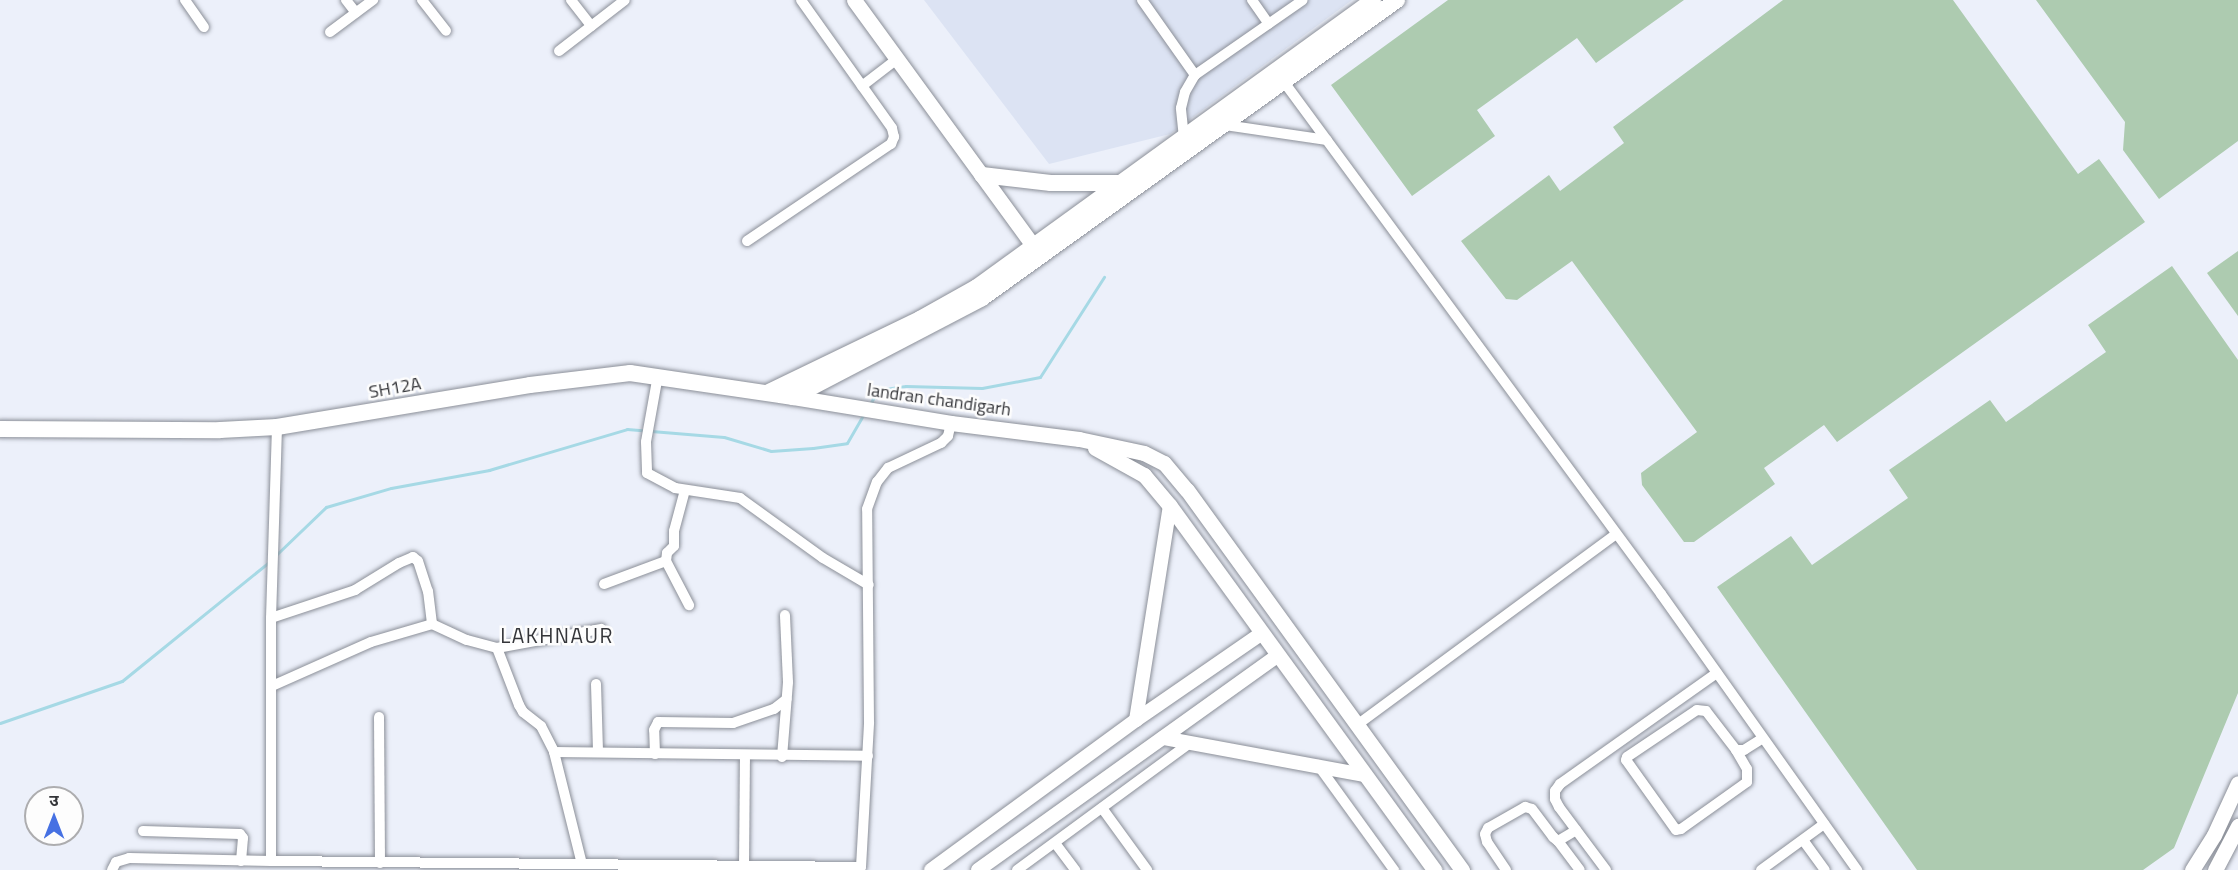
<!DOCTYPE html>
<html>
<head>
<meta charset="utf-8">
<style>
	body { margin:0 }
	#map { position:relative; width:2238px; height:870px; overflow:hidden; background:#ecf0fa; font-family:"Titillium Web","Noto Sans Devanagari",sans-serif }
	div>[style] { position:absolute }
	.built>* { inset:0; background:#dce3f3 }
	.green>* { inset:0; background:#adcbb0 }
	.stream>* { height:3px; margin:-1.5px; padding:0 1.5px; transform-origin:1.5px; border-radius:1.5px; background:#a6d9e5 }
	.roads { filter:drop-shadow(0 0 2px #8b8f98) drop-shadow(0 0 2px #8b8f98) }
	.minor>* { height:10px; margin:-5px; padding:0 5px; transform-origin:5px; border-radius:5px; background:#fff }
	.tertiary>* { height:14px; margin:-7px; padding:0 7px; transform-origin:7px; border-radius:7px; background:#fff }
	.secondary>* { height:15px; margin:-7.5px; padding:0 7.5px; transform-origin:7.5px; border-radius:7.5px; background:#fff }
	.primary>* { height:16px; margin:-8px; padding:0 8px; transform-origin:8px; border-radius:8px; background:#fff }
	span { translate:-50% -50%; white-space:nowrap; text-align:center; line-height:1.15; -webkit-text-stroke:5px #fdfdfd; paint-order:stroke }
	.street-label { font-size:18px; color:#343539 }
	.quarter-label { font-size:21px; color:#343539; letter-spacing:1.5px }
	.north { position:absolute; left:24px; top:786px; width:60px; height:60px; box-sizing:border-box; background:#fdfdfd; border:2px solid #adadaf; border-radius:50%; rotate:0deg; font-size:16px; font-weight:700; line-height:24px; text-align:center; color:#343539 }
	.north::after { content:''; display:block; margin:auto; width:21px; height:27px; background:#4671e3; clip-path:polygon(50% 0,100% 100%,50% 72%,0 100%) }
</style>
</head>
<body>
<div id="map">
	<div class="built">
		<div style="clip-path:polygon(924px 0,1352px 0,1170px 134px,1049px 164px)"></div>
	</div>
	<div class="green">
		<div style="clip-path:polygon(1448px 0,1684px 0,1596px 63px,1577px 38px,1477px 110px,1495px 136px,1412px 196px,1331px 85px)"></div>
		<div style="clip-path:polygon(1783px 0,1953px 0,2078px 174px,2099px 159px,2145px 222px,1837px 442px,1824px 425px,1764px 468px,1775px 484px,1694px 542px,1684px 542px,1642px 485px,1641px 473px,1697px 432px,1572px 261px,1517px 300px,1506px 299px,1461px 241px,1549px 175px,1560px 191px,1624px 143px,1613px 127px)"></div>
		<div style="clip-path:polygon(2036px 0,2238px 0,2238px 141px,2159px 199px,2123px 150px,2125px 122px)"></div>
		<div style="clip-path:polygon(2238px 251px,2238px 316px,2207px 273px)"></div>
		<div style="clip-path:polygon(2172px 266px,2238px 360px,2238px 693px,2174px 848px,2143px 870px,1917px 870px,1717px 587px,1791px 536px,1812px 565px,1908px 498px,1889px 470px,1990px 400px,2006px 422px,2106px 352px,2088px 325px)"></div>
	</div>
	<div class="stream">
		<div style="left:870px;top:404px;width:16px;rotate:-60deg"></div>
		<div style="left:878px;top:390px;width:28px;rotate:-8deg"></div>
		<div style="left:906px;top:386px;width:76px;rotate:1.5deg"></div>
		<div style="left:982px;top:388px;width:59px;rotate:-10.7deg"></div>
		<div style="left:1040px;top:377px;width:119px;rotate:-57.4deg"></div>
		<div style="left:277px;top:554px;width:68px;rotate:-43.8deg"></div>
		<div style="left:326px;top:507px;width:68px;rotate:-16.3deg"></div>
		<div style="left:391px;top:488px;width:100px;rotate:-10.4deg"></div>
		<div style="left:489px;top:470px;width:144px;rotate:-16.5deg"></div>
		<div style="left:627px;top:429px;width:97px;rotate:4.7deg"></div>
		<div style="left:724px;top:437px;width:49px;rotate:16.6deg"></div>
		<div style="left:771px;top:451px;width:42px;rotate:-4.1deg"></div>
		<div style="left:813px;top:448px;width:34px;rotate:-8deg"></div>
		<div style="left:847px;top:443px;width:32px;rotate:-60deg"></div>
		<div style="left:0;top:723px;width:129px;rotate:-19deg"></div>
		<div style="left:122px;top:681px;width:191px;rotate:-39deg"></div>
	</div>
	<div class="roads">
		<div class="minor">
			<div style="left:185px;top:0;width:33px;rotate:55deg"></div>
			<div style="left:346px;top:0;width:16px;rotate:52deg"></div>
			<div style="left:422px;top:0;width:39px;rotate:52deg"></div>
			<div style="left:571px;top:0;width:33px;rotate:52deg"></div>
			<div style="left:1142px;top:0;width:92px;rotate:54.8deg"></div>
			<div style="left:1195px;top:75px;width:131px;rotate:-34.8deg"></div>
			<div style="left:1252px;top:0;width:29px;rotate:55deg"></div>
			<div style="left:330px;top:32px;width:54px;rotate:-36.7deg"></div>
			<div style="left:559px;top:51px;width:83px;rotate:-37.7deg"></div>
			<div style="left:1284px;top:82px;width:636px;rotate:53.63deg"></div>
			<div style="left:1661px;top:594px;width:339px;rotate:54.6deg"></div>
			<div style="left:862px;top:86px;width:44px;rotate:-37.6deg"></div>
			<div style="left:1225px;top:125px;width:103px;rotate:8.4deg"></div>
			<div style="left:1184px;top:138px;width:30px;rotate:-96deg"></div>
			<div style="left:1181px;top:108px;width:16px;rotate:-76deg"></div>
			<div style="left:1185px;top:92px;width:20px;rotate:-60deg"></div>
			<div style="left:747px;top:241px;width:174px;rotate:-34deg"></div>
			<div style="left:891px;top:144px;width:8px;rotate:-67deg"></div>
			<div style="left:894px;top:137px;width:9px;rotate:-103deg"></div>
			<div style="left:892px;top:128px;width:157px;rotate:-125.4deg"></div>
			<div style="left:658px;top:375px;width:68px;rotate:100.2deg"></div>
			<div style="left:646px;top:442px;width:31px;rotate:88deg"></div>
			<div style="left:647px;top:473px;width:32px;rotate:28deg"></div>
			<div style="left:675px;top:488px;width:66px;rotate:8.7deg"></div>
			<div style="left:740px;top:498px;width:102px;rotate:35.9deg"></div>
			<div style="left:823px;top:558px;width:53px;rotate:30.4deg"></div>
			<div style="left:277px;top:427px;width:191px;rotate:91.8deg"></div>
			<div style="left:271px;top:618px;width:243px;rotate:90deg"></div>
			<div style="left:271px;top:861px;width:590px;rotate:0.58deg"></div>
			<div style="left:861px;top:867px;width:145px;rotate:-86.8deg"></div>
			<div style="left:869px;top:722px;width:213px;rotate:-90.5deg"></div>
			<div style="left:867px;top:509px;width:29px;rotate:-70deg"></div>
			<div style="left:877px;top:482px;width:18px;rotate:-52deg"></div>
			<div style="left:888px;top:468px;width:59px;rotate:-25.3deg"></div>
			<div style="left:941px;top:443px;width:10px;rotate:-45deg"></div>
			<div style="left:948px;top:436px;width:13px;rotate:-77deg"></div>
			<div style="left:685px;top:490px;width:42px;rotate:105deg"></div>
			<div style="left:674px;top:531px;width:15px;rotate:90deg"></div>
			<div style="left:674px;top:546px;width:10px;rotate:135deg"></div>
			<div style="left:667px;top:553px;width:8px;rotate:97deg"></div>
			<div style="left:666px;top:561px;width:50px;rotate:62.4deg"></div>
			<div style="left:604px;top:584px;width:66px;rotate:-20.4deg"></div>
			<div style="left:271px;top:618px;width:89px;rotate:-18.4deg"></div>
			<div style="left:355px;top:590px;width:52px;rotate:-31.5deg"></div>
			<div style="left:399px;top:563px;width:15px;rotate:-23deg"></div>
			<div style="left:413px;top:557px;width:6px;rotate:39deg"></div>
			<div style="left:418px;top:561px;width:32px;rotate:72deg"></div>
			<div style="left:428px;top:591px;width:33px;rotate:83deg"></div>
			<div style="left:497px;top:648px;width:61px;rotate:68.9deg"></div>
			<div style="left:519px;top:705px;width:8px;rotate:60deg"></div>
			<div style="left:523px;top:712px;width:23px;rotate:38deg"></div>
			<div style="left:541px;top:726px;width:29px;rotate:63deg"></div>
			<div style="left:554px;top:752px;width:115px;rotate:76deg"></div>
			<div style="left:596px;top:684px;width:68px;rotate:88.3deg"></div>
			<div style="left:272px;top:686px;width:108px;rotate:-24deg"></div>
			<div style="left:371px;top:642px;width:64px;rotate:-16.4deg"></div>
			<div style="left:432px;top:624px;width:38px;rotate:25deg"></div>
			<div style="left:467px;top:640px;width:31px;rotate:15deg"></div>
			<div style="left:497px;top:648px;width:106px;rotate:-10.4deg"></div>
			<div style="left:379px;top:717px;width:146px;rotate:89.6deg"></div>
			<div style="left:1357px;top:725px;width:322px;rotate:-36.4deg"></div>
			<div style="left:1736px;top:750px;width:22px;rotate:60deg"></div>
			<div style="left:1747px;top:769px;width:13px;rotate:90deg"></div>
			<div style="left:1747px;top:782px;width:81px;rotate:144.5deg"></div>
			<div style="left:1681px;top:829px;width:5px;rotate:169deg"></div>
			<div style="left:1676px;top:830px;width:86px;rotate:-125.5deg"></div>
			<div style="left:1626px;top:760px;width:3px;rotate:-72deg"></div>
			<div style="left:1627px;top:757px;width:84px;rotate:-33.9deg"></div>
			<div style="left:1697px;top:710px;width:9px;rotate:6deg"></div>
			<div style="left:1706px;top:711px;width:49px;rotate:52.4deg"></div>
			<div style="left:1736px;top:750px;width:8px"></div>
			<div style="left:1744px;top:750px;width:22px;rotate:-32deg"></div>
			<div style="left:554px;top:752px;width:314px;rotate:0.7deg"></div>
			<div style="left:655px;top:754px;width:24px;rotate:-92deg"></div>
			<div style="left:654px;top:730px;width:9px;rotate:-63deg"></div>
			<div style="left:658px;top:722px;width:75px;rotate:0.8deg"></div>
			<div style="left:733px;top:723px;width:43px;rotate:-18.9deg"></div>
			<div style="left:774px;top:709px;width:16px;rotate:-38deg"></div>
			<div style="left:782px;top:757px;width:75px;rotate:-85.4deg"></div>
			<div style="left:788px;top:682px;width:67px;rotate:-92.6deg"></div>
			<div style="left:1318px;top:765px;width:130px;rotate:54.1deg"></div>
			<div style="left:1102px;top:808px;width:77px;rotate:54deg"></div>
			<div style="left:143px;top:831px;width:97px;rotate:1.8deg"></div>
			<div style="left:240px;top:834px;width:5px;rotate:53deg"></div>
			<div style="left:243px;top:838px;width:23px;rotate:95deg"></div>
			<div style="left:1803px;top:840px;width:37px;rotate:54deg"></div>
			<div style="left:1558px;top:841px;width:36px;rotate:53deg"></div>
			<div style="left:1055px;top:843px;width:34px;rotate:53deg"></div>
			<div style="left:744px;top:867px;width:111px;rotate:-89.5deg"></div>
			<div style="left:112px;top:870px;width:9px;rotate:-63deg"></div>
			<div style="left:116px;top:862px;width:14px;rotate:-17deg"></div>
			<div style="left:129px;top:858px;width:142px;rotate:1.2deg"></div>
			<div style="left:1017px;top:870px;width:216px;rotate:-36.3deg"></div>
			<div style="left:1506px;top:870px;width:34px;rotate:-124deg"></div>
			<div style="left:1487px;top:842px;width:8px;rotate:-104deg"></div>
			<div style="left:1485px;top:834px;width:7px;rotate:-63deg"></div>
			<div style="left:1488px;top:828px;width:43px;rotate:-29.6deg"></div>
			<div style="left:1525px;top:807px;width:7px;rotate:16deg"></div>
			<div style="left:1532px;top:809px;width:35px;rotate:53deg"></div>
			<div style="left:1553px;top:837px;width:6px;rotate:39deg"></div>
			<div style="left:1558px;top:841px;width:21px;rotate:-31deg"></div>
			<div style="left:1606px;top:870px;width:79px;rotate:-126.7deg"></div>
			<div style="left:1559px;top:807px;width:9px;rotate:-117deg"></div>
			<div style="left:1555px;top:799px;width:8px;rotate:-90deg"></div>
			<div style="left:1555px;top:791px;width:9px;rotate:-54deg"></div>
			<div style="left:1560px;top:784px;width:192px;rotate:-35.3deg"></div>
			<div style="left:1761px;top:870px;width:78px;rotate:-36.1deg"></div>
		</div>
		<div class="tertiary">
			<div style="left:1136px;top:720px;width:217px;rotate:-81deg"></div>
			<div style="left:1163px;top:738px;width:205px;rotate:10.4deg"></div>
			<div style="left:931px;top:870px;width:254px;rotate:-36.2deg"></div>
			<div style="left:1136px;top:720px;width:153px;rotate:-34.6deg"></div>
			<div style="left:978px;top:870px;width:369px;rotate:-35.6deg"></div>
		</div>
		<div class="secondary">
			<div style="left:854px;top:0;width:316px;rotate:53.9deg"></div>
			<div style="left:793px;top:397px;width:160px;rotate:9.3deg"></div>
			<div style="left:951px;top:423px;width:129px;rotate:7.1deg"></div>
			<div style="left:1079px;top:439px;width:66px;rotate:12.2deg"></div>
			<div style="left:1144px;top:453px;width:22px;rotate:27deg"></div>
			<div style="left:1164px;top:463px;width:35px;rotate:50deg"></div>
			<div style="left:1187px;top:490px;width:469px;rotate:54.1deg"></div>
			<div style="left:1095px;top:448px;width:56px;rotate:28.9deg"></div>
			<div style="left:1144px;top:475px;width:40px;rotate:50deg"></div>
			<div style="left:1170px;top:506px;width:450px;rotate:54deg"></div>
			<div style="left:2192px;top:870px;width:41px;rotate:-57.8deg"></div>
			<div style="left:2214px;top:835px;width:57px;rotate:-65.2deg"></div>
			<div style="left:2215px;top:870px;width:50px;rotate:-62.4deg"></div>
		</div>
		<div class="primary">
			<div style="left:982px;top:175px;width:69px;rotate:6.6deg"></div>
			<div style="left:1051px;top:183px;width:70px"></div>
			<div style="left:769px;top:392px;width:168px;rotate:-25.8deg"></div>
			<div style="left:920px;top:319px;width:65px;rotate:-29.3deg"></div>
			<div style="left:977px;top:287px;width:489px;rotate:-35.9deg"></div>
			<div style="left:0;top:429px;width:220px;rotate:0.3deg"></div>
			<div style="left:220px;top:430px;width:57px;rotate:-3deg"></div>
			<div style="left:277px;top:427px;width:256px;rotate:-9.4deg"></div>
			<div style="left:530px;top:385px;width:101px;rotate:-6.8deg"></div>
			<div style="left:630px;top:373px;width:165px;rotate:8.4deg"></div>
			<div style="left:793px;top:397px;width:213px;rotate:-27.6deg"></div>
			<div style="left:982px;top:298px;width:511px;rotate:-35.68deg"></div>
		</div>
	</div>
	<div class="street-label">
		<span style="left:395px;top:388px;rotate:-10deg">SH12A</span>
		<span style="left:939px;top:400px;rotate:8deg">landran chandigarh</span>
	</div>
	<div class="quarter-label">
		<span style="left:557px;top:635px">LAKHNAUR</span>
	</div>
	<div class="north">उ</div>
</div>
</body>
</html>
